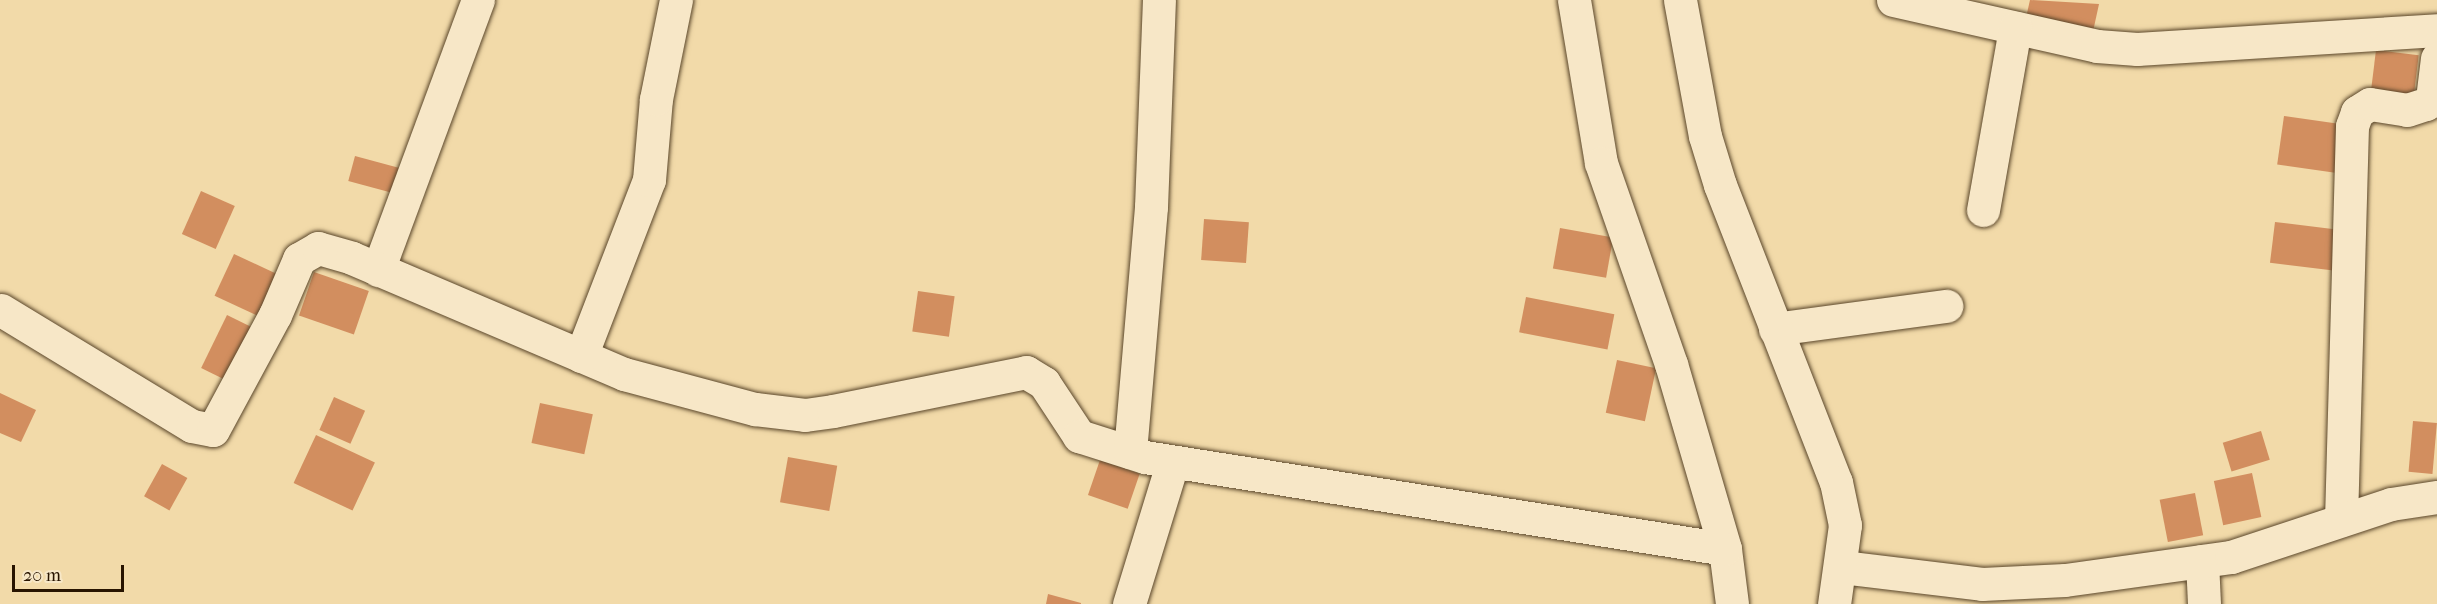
<!DOCTYPE html>
<html>
<head>
<meta charset="utf-8">
<style>
	body { margin:0 }
	#map { position:relative; width:2437px; height:604px; overflow:hidden; background:#f2daa9; font-family:"IM FELL French Canon",serif }
	div>[style] { position:absolute }
	.building>* { inset:0; background:#d28e5f; transform-origin:0 0 }
	.roads { filter:drop-shadow(0 0 2px #5a462a) drop-shadow(0 0 2px #5a462a) }
	.street>* { height:33px; margin:-16.5px; padding:0 16.5px; transform-origin:16.5px; border-radius:16.5px; background:#f7e7c7 }
	.secondary>* { height:33px; margin:-16.5px; padding:0 16.5px; transform-origin:16.5px; border-radius:16.5px; background:#f7e7c7 }
	span { translate:-50% -50%; white-space:nowrap; text-align:center; line-height:1.15; -webkit-text-stroke:6px #f7e7c7; paint-order:stroke }
	.scale { position:absolute; left:12px; top:565px; width:112px; height:27px; box-sizing:border-box; border:3px solid #281400; border-top:0; padding-left:8px; font-size:18px; line-height:21px; white-space:nowrap; color:#281400; -webkit-text-stroke:4px #f7e7c7; paint-order:stroke }
</style>
</head>
<body>
<div id="map">
	<div class="building">
		<div style="clip-path:polygon(2030px 0,2099px 4px,2092px 36px,2025px 22px)"></div>
		<div style="left:2376px;top:50px;width:43px;height:40px;rotate:7deg"></div>
		<div style="left:2284px;top:116px;width:62px;height:49px;rotate:8deg"></div>
		<div style="left:355px;top:156px;width:47px;height:26px;rotate:15deg"></div>
		<div style="left:201px;top:191px;width:37px;height:47px;rotate:24deg"></div>
		<div style="left:1204px;top:219px;width:45px;height:41px;rotate:4deg"></div>
		<div style="left:2275px;top:222px;width:66px;height:41px;rotate:7deg"></div>
		<div style="left:1560px;top:228px;width:54px;height:41px;rotate:10deg"></div>
		<div style="left:234px;top:254px;width:55px;height:46px;rotate:25deg"></div>
		<div style="left:314px;top:272px;width:58px;height:46px;rotate:19deg"></div>
		<div style="left:918px;top:291px;width:37px;height:41px;rotate:8deg"></div>
		<div style="left:1526px;top:297px;width:90px;height:36px;rotate:11deg"></div>
		<div style="left:227px;top:315px;width:39px;height:59px;rotate:26deg"></div>
		<div style="left:1617px;top:360px;width:40px;height:54px;rotate:12deg"></div>
		<div style="clip-path:polygon(0 393px,36px 410px,21px 442px,0 433px)"></div>
		<div style="left:334px;top:397px;width:34px;height:36px;rotate:24deg"></div>
		<div style="left:540px;top:403px;width:54px;height:41px;rotate:12deg"></div>
		<div style="left:2413px;top:421px;width:24px;height:51px;rotate:5deg"></div>
		<div style="left:2261px;top:431px;width:30px;height:40px;rotate:73deg"></div>
		<div style="left:316px;top:435px;width:65px;height:53px;rotate:25deg"></div>
		<div style="left:788px;top:457px;width:50px;height:46px;rotate:10deg"></div>
		<div style="left:1100px;top:460px;width:42px;height:37px;rotate:19deg"></div>
		<div style="left:162px;top:464px;width:29px;height:37px;rotate:29deg"></div>
		<div style="left:2252px;top:473px;width:45px;height:39px;rotate:78deg"></div>
		<div style="left:2195px;top:493px;width:43px;height:36px;rotate:79deg"></div>
		<div style="clip-path:polygon(1048px 594px,1081px 603px,1081px 604px,1046px 604px)"></div>
	</div>
	<div class="roads">
		<div class="street">
			<div style="left:1574px;top:0;width:165px;rotate:80.6deg"></div>
			<div style="left:1601px;top:163px;width:213px;rotate:70.8deg"></div>
			<div style="left:1671px;top:364px;width:193px;rotate:73.7deg"></div>
			<div style="left:1725px;top:549px;width:55px;rotate:82.7deg"></div>
			<div style="left:1893px;top:0;width:209px;rotate:12.7deg"></div>
			<div style="left:2097px;top:46px;width:40px;rotate:4.3deg"></div>
			<div style="left:2137px;top:49px;width:301px;rotate:-3.6deg"></div>
			<div style="left:1983px;top:210px;width:185px;rotate:-80deg"></div>
			<div style="left:378px;top:270px;width:288px;rotate:-69.7deg"></div>
			<div style="left:1px;top:310px;width:223px;rotate:31.3deg"></div>
			<div style="left:192px;top:426px;width:21px;rotate:11deg"></div>
			<div style="left:213px;top:430px;width:131px;rotate:-61.7deg"></div>
			<div style="left:275px;top:315px;width:61px;rotate:-66.8deg"></div>
			<div style="left:299px;top:259px;width:22px;rotate:-30deg"></div>
			<div style="left:318px;top:248px;width:35px;rotate:16deg"></div>
			<div style="left:352px;top:258px;width:296px;rotate:23.1deg"></div>
			<div style="left:624px;top:374px;width:136px;rotate:15deg"></div>
			<div style="left:755px;top:409px;width:50px;rotate:6.8deg"></div>
			<div style="left:805px;top:415px;width:28px;rotate:-8deg"></div>
			<div style="left:833px;top:411px;width:197px;rotate:-11.4deg"></div>
			<div style="left:1026px;top:372px;width:21px;rotate:31deg"></div>
			<div style="left:1044px;top:383px;width:64px;rotate:56.6deg"></div>
			<div style="left:1079px;top:436px;width:69px;rotate:17.7deg"></div>
			<div style="left:1145px;top:457px;width:587px;rotate:9.01deg"></div>
			<div style="left:1775px;top:329px;width:173px;rotate:-7.7deg"></div>
			<div style="left:581px;top:356px;width:189px;rotate:-68.9deg"></div>
			<div style="left:649px;top:180px;width:81px;rotate:-85.1deg"></div>
			<div style="left:656px;top:99px;width:101px;rotate:-78.6deg"></div>
			<div style="left:1130px;top:452px;width:246px;rotate:-85.1deg"></div>
			<div style="left:1151px;top:207px;width:207px;rotate:-87.8deg"></div>
			<div style="left:2341px;top:520px;width:394px;rotate:-88.4deg"></div>
			<div style="left:2352px;top:126px;width:15px;rotate:-70deg"></div>
			<div style="left:2357px;top:112px;width:15px;rotate:-32deg"></div>
			<div style="left:2370px;top:104px;width:37px;rotate:9deg"></div>
			<div style="left:2407px;top:110px;width:20px;rotate:-18deg"></div>
			<div style="left:2426px;top:104px;width:8px;rotate:-40deg"></div>
			<div style="left:2432px;top:99px;width:41px;rotate:-83deg"></div>
			<div style="left:2202px;top:561px;width:43px;rotate:87.3deg"></div>
			<div style="left:1842px;top:567px;width:141px;rotate:6.9deg"></div>
			<div style="left:1982px;top:584px;width:83px;rotate:-2.8deg"></div>
			<div style="left:2065px;top:580px;width:168px;rotate:-7.9deg"></div>
			<div style="left:2231px;top:557px;width:169px;rotate:-18.3deg"></div>
			<div style="left:2391px;top:504px;width:47px;rotate:-8.7deg"></div>
			<div style="left:1129px;top:604px;width:146px;rotate:-72.9deg"></div>
		</div>
		<div class="secondary">
			<div style="left:1680px;top:0;width:138px;rotate:79.6deg"></div>
			<div style="left:1705px;top:136px;width:51px;rotate:73deg"></div>
			<div style="left:1720px;top:185px;width:319px;rotate:68.7deg"></div>
			<div style="left:1836px;top:482px;width:44px;rotate:78.2deg"></div>
			<div style="left:1845px;top:525px;width:80px;rotate:97.9deg"></div>
		</div>
	</div>
	<div class="scale">20 m</div>
</div>
</body>
</html>
